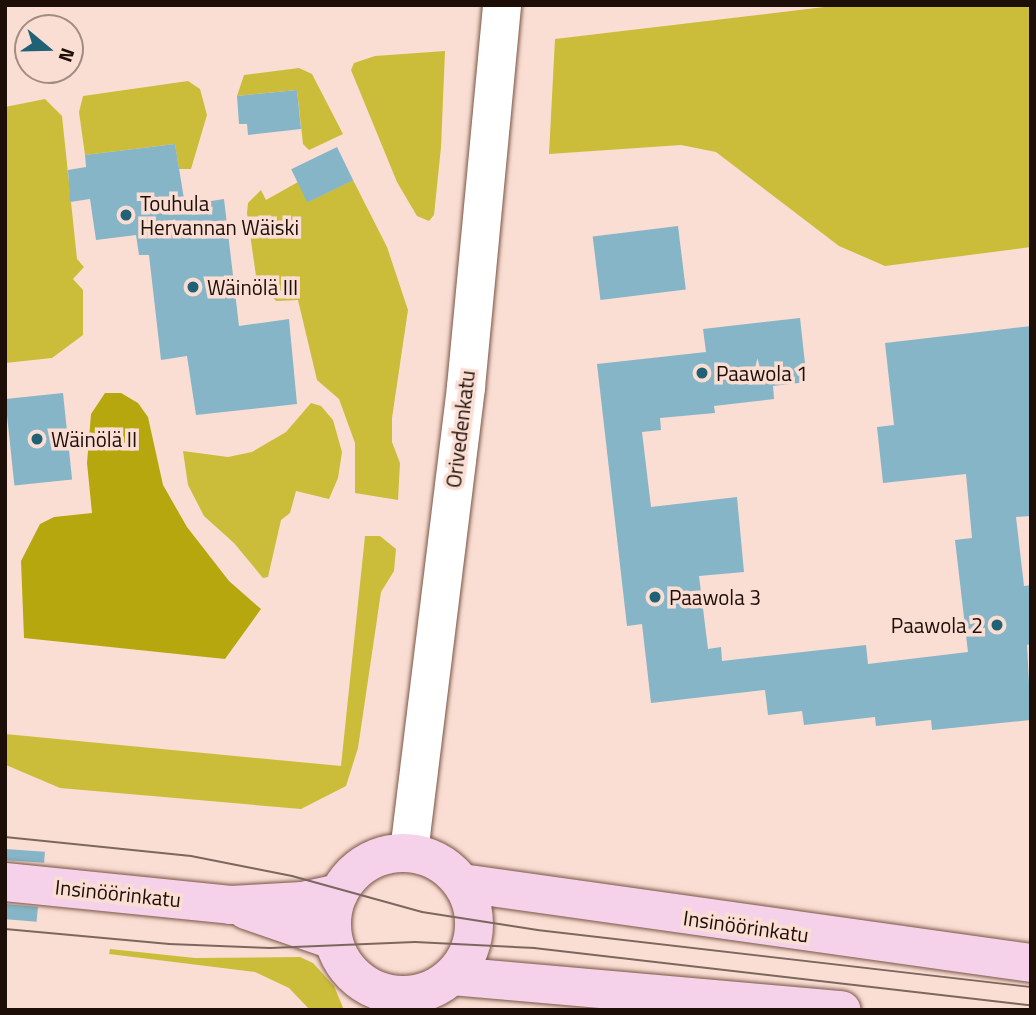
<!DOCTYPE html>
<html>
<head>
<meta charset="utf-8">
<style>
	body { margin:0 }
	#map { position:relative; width:1036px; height:1015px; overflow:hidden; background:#faded3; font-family:"Titillium Web",sans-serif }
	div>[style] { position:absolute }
	.green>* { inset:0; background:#cbbc3a }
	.forest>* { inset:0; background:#b7a70e }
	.building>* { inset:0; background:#85b5c7; transform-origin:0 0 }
	.roads { filter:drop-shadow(0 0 2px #7a5445) drop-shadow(0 0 2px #7a5445) }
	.street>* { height:38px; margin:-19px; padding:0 19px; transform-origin:19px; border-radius:19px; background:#fff }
	.secondary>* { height:38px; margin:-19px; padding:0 19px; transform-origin:19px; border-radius:19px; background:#f5d2e9 }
	.secondary>.ring { margin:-19px; padding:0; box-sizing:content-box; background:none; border:38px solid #f5d2e9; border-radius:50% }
	.tram>* { height:2px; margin:-1px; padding:0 1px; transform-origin:1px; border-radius:1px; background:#7c675f }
	.dots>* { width:19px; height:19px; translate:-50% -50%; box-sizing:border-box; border:4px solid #faded3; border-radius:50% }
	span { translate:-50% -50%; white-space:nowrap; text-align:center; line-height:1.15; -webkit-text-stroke:7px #faded3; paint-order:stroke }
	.poi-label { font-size:21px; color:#1d0e08 }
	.left { translate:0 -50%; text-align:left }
	.right { translate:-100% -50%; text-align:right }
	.street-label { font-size:21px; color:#1d0e08 }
	.frame { position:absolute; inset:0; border:7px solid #1d0e08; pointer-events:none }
	.north { position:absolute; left:14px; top:14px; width:70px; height:70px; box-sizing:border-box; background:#faded3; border:2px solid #a28b82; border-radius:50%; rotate:109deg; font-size:19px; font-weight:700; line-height:28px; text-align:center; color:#1d0e08 }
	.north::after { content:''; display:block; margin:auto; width:24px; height:32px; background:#1f6175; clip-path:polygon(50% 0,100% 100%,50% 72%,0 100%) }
</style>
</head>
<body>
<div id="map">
	<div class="green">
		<div style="clip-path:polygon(841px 5px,1031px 5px,1031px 247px,885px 266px,839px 246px,716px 152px,681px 145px,549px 154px,555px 39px)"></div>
		<div style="clip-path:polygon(445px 51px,441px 147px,434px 215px,429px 221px,417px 216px,397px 182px,351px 70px,354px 63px,375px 56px)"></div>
		<div style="clip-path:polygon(299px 68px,312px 74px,343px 134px,309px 150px,303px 144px,297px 90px,237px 96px,244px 75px)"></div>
		<div style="clip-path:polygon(188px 81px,200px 89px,207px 115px,191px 169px,179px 169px,175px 144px,85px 155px,79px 112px,83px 96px)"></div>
		<div style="clip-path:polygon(45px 99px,62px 116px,77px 259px,84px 267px,73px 279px,83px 290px,83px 335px,52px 358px,5px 363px,5px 107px)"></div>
		<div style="clip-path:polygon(353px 180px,387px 247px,408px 310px,392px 418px,392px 442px,400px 463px,398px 500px,355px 493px,355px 443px,339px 399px,317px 380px,298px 300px,276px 301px,256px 276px,247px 213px,248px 203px,261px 190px,266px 200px,298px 182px,308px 202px)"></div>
		<div style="clip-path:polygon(311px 403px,321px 406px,333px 420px,342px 452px,338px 478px,329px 499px,296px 491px,290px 513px,281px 520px,268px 577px,263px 578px,234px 543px,204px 516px,188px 485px,183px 451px,228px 457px,252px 452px,286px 432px)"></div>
		<div style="clip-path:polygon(365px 536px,380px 536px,396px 549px,394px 571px,381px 592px,358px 748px,346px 786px,301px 809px,60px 788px,6px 765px,5px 734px,341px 766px)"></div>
		<div style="clip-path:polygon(110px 949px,195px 958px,300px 957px,313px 963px,334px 986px,344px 1010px,310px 1010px,289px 988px,255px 972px,109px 954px)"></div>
	</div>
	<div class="forest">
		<div style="clip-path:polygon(105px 393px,121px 393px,138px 403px,148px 417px,163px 485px,187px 527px,229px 581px,261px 609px,225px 659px,24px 638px,21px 561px,40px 524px,54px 517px,92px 513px,87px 463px,91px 414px)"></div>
	</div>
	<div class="building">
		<div style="clip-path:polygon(297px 90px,301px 129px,248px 135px,247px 124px,239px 124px,237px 96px)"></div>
		<div style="clip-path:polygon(175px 144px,185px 205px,224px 199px,239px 326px,289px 319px,297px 404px,196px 415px,187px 356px,161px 360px,149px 255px,139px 255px,136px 235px,96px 240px,90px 199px,70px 202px,68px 170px,86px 167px,85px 155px)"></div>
		<div style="left:337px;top:147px;width:37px;height:51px;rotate:64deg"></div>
		<div style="left:678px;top:226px;width:64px;height:86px;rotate:83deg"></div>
		<div style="clip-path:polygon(800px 318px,807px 382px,773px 386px,774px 399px,714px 406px,715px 413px,660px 418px,661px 430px,642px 432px,651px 507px,737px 497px,744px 572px,699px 576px,708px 649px,721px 647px,722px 661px,866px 645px,868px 664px,968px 652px,955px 540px,972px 538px,966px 474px,883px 483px,877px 427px,894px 425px,885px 343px,1031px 326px,1031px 516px,1016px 517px,1024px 586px,1031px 585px,1030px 644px,1027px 645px,1031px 720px,932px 730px,931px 720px,876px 726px,875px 717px,804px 725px,802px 711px,768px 715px,765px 690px,651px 703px,642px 624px,627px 626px,597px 364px,706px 352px,703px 329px)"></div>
		<div style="left:63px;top:393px;width:87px;height:58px;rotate:84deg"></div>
		<div style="left:5px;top:849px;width:40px;height:11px;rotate:4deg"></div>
		<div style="left:5px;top:904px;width:33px;height:15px;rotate:5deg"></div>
	</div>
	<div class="roads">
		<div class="street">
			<div style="left:409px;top:852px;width:468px;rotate:-83deg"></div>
			<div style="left:466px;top:387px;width:384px;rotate:-84.6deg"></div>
		</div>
		<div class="secondary">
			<div class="ring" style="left:332px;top:853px;width:104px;height:104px"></div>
			<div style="left:5px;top:882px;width:227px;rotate:5.8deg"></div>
			<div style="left:231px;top:905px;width:71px;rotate:-3.2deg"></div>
			<div style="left:302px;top:901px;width:38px;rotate:-12deg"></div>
			<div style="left:462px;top:883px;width:575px;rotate:8deg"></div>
			<div style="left:246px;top:910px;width:92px;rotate:19deg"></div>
			<div style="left:452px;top:976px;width:391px;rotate:5deg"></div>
		</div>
	</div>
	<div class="tram">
		<div style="left:5px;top:837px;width:187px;rotate:5.8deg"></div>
		<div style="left:191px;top:856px;width:103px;rotate:11.2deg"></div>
		<div style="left:292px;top:876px;width:135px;rotate:15.5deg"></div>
		<div style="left:422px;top:912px;width:117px;rotate:8.8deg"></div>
		<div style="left:538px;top:930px;width:496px;rotate:6.6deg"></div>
		<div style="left:5px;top:929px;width:165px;rotate:5.2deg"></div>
		<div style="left:169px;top:944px;width:101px;rotate:2.3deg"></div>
		<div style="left:270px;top:948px;width:145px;rotate:-2.4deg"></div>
		<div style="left:415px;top:942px;width:120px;rotate:2.9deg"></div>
		<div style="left:535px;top:948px;width:499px;rotate:6.6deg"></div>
	</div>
	<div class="dots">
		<div style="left:126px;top:215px;background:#1f6175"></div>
		<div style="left:193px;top:287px;background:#1f6175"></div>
		<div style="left:702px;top:373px;background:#1f6175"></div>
		<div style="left:37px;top:439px;background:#1f6175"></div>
		<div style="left:655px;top:597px;background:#1f6175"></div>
		<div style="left:997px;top:625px;background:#1f6175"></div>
	</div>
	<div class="poi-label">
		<span class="left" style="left:140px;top:215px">Touhula<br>Hervannan Wäiski</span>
		<span class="left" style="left:207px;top:287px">Wäinölä III</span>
		<span class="left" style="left:716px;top:373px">Paawola 1</span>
		<span class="left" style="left:51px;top:439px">Wäinölä II</span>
		<span class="left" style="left:669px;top:597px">Paawola 3</span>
		<span class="right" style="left:983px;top:625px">Paawola 2</span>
	</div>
	<div class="street-label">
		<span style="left:460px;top:429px;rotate:-83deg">Orivedenkatu</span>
		<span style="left:118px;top:893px;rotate:6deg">Insinöörinkatu</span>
		<span style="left:746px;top:926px;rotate:8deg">Insinöörinkatu</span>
	</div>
	<div class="frame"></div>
	<div class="north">N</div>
</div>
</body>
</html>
